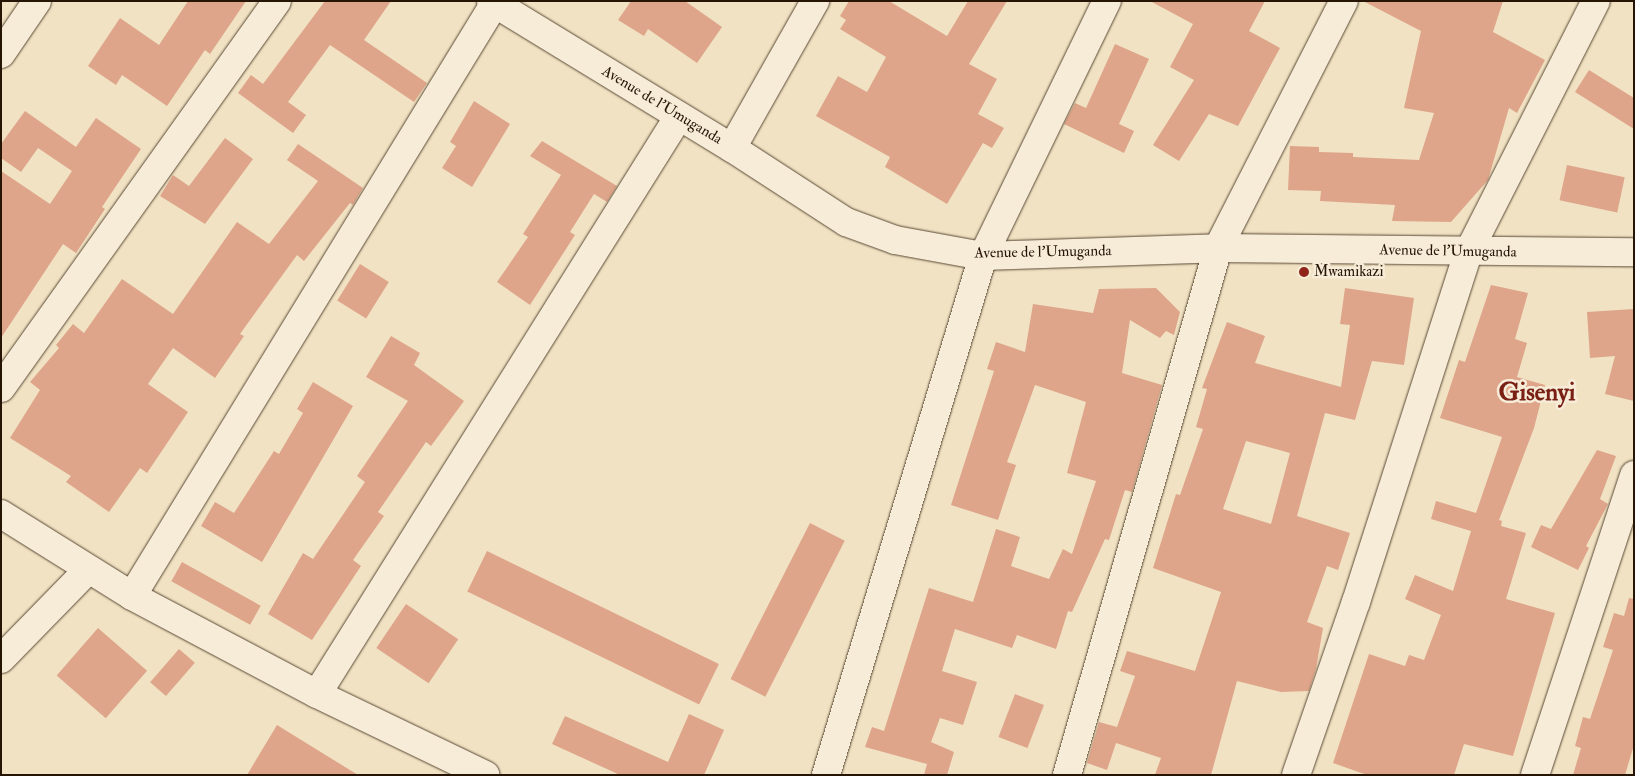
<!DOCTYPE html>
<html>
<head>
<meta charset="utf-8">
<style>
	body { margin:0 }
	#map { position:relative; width:1635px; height:776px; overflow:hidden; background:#f1e2c3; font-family:"IM FELL Double Pica",serif }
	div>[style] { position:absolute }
	.building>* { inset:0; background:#dea58a; transform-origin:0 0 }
	.roads { filter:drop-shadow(0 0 1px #594834) drop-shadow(0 0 1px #594834) }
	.street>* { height:28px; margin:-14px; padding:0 14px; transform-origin:14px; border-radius:14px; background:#f6ecd8 }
	.secondary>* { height:28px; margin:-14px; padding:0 14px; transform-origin:14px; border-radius:14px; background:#f6ecd8 }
	.dots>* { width:14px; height:14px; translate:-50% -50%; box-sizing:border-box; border:2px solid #f6ecd8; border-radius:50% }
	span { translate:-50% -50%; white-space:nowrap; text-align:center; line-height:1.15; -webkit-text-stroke:5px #f6ecd8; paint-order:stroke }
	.street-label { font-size:15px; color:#261405 }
	.poi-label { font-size:15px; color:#261405 }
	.left { translate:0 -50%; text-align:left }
	.town-label { font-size:25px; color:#7a1f14; font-weight:700 }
	.frame { position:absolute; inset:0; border:2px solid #261405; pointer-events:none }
</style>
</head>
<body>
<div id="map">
	<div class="building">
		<div style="clip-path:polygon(188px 1px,246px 1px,210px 54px,205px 50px,167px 106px,122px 75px,116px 85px,88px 66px,120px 18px,159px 45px)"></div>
		<div style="clip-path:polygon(325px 1px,391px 1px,364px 40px,427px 83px,414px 102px,330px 45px,288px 102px,306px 115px,293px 133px,238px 93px,251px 75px,263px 84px)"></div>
		<div style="clip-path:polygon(631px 1px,685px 1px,722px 27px,697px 63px,648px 29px,644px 36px,618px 20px)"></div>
		<div style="clip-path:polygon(849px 1px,889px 1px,947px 36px,968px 1px,1007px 1px,969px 64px,997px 79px,978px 114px,1004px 128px,992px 148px,983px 143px,947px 204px,885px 167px,890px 157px,816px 116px,838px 76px,867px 92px,886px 57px,840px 29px,846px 20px,840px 16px)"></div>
		<div style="clip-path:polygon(1150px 1px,1265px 1px,1249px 31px,1280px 48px,1238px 126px,1209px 114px,1179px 161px,1153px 145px,1194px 80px,1170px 67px,1193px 24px)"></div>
		<div style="clip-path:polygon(1363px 1px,1503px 1px,1493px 32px,1545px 60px,1517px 113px,1509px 108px,1488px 180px,1451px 222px,1392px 221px,1395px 205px,1320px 201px,1321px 191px,1288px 190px,1290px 146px,1319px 147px,1319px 152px,1353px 153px,1353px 157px,1419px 160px,1434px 113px,1404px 108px,1421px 31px)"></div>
		<div style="clip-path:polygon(1115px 44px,1149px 59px,1119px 124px,1134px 131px,1124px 153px,1064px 124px,1075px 103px,1086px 108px)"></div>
		<div style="clip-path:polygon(1589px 70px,1634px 98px,1634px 129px,1575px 92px)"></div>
		<div style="clip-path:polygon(474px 101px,510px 124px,472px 187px,442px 168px,456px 146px,450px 142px)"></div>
		<div style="clip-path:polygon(25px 111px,76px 147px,96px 118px,141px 149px,102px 207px,105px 209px,76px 253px,63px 244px,1px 338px,1px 171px,50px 204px,72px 171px,38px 148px,21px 172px,1px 158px,1px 144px)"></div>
		<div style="clip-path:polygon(225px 138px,253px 159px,205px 224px,160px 196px,173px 175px,189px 186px)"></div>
		<div style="clip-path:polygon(542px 141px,617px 186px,607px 202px,594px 194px,570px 232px,575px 235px,530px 305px,497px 282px,528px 237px,523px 234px,561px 175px,530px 156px)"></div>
		<div style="clip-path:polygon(298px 144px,363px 188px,353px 205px,350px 203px,304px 261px,297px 255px,240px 334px,244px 336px,215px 378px,173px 348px,148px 384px,188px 412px,147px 473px,140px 468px,109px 512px,66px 482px,71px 476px,10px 438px,40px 390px,30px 382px,59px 348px,56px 345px,73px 324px,84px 333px,122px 279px,173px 314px,237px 222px,269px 244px,318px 181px,287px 160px)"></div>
		<div style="left:1567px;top:165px;width:59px;height:36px;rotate:12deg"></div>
		<div style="left:360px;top:264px;width:34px;height:43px;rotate:32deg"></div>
		<div style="clip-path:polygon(1491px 285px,1528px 293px,1515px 339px,1527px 343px,1517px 377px,1545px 385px,1534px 428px,1499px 520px,1502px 521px,1501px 526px,1526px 533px,1506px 599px,1555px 613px,1513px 756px,1464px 744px,1454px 775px,1367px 775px,1333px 763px,1369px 654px,1405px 666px,1409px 655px,1424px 660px,1441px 615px,1405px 599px,1415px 575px,1453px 591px,1471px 531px,1431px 519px,1436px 501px,1476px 513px,1502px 437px,1440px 418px,1459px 360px,1465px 362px)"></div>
		<div style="clip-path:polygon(1156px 288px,1180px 312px,1174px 335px,1166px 331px,1160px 338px,1130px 320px,1122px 373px,1162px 385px,1132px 492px,1125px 490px,1109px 540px,1105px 539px,1072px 612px,1068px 611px,1056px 649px,1017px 635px,1012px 648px,955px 629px,942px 671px,977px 682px,963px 725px,940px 718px,931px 742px,954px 752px,947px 775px,924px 775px,927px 764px,865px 747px,872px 727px,884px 731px,929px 588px,973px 602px,996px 529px,1020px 537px,1011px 566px,1049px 579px,1063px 549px,1072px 554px,1096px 481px,1067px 473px,1086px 402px,1035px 385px,1007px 462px,1016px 465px,998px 520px,951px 505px,994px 371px,987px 369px,996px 342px,1025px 352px,1033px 304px,1093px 313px,1099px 289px)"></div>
		<div style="clip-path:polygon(evenodd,1345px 288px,1414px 298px,1404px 365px,1372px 361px,1355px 420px,1325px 413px,1297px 516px,1350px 533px,1338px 570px,1327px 566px,1307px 622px,1323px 628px,1316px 669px,1309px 691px,1281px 692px,1237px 681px,1211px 775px,1155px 775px,1161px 758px,1116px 743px,1107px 770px,1087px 763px,1099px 722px,1117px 727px,1135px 676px,1120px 671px,1127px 651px,1195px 671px,1221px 592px,1153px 568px,1176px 494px,1180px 495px,1203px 429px,1196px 427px,1207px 389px,1202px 388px,1227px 322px,1265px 336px,1255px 363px,1341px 387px,1350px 325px,1340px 324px,1345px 288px,1246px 441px,1290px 453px,1271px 524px,1223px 509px,1246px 441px)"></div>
		<div style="clip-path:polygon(1634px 309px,1634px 401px,1605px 394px,1615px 356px,1590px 358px,1587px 312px)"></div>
		<div style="clip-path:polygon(391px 336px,420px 353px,414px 365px,464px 401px,431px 446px,426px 442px,378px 512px,384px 516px,353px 560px,361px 566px,312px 640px,268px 614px,303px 553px,313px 559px,365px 482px,357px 476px,408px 401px,366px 377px)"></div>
		<div style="clip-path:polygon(313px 382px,353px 406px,262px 562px,201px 526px,215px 502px,234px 513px,274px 451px,279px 454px,303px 413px,297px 409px)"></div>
		<div style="clip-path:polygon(1597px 450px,1616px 456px,1600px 499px,1608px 504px,1586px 546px,1589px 548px,1578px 570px,1531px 547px,1541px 525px,1551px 529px)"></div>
		<div style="left:810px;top:523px;width:39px;height:175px;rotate:27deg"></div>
		<div style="left:487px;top:551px;width:258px;height:45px;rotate:26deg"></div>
		<div style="left:182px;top:562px;width:90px;height:22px;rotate:29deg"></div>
		<div style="clip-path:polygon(1629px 598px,1634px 599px,1634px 745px,1625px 775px,1573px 775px,1581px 748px,1575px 746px,1583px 717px,1590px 719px,1613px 650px,1603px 647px,1614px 613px,1624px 616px)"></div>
		<div style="left:406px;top:604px;width:63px;height:53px;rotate:34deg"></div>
		<div style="left:98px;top:628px;width:65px;height:63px;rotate:41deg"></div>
		<div style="left:179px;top:649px;width:21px;height:44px;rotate:41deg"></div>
		<div style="left:1015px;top:694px;width:31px;height:46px;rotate:21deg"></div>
		<div style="clip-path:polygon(689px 714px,724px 730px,704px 775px,620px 775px,552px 744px,565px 716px,668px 762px)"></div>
		<div style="clip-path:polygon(277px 725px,358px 775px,247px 775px)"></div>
	</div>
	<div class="roads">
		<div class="street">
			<div style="left:1px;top:54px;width:64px;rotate:-55.8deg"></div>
			<div style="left:732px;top:148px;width:169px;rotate:-60.5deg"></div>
			<div style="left:1px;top:388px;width:475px;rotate:-54.5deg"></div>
			<div style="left:1px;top:514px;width:155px;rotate:32deg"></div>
			<div style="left:132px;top:596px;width:209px;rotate:27.9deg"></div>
			<div style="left:317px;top:694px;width:187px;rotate:25.7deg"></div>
			<div style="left:132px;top:596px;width:698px;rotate:-58.54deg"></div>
			<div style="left:1px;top:659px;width:124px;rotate:-45.7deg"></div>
			<div style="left:317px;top:694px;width:682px;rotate:-57.94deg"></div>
			<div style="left:826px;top:775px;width:542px;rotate:-73.17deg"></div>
			<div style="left:983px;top:256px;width:284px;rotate:-64.1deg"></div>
			<div style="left:1067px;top:775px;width:548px;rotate:-74.01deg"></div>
			<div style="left:1218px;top:248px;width:277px;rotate:-63deg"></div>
			<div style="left:1296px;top:775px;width:183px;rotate:-70.9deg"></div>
			<div style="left:1356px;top:602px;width:369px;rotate:-72.2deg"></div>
			<div style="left:1469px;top:251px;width:280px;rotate:-63.1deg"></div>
			<div style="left:1535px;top:775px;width:316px;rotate:-71.7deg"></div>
		</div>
		<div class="secondary">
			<div style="left:491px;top:1px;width:282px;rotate:31.4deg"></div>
			<div style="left:732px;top:148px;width:136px;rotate:33deg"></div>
			<div style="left:846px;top:222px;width:52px;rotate:20.2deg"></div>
			<div style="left:895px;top:240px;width:89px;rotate:10.3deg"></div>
			<div style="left:983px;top:256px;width:235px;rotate:-1.9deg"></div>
			<div style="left:1218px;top:248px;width:416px;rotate:0.6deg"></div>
		</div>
	</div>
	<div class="dots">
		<div style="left:1304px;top:272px;background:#8f2418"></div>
	</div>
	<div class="street-label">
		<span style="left:662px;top:105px;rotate:31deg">Avenue de l'Umuganda</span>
		<span style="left:1448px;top:251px;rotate:1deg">Avenue de l'Umuganda</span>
		<span style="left:1043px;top:252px;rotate:-1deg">Avenue de l'Umuganda</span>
	</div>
	<div class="poi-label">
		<span class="left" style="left:1314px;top:272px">Mwamikazi</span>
	</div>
	<div class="town-label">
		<span style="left:1537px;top:393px">Gisenyi</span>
	</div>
	<div class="frame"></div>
</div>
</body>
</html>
